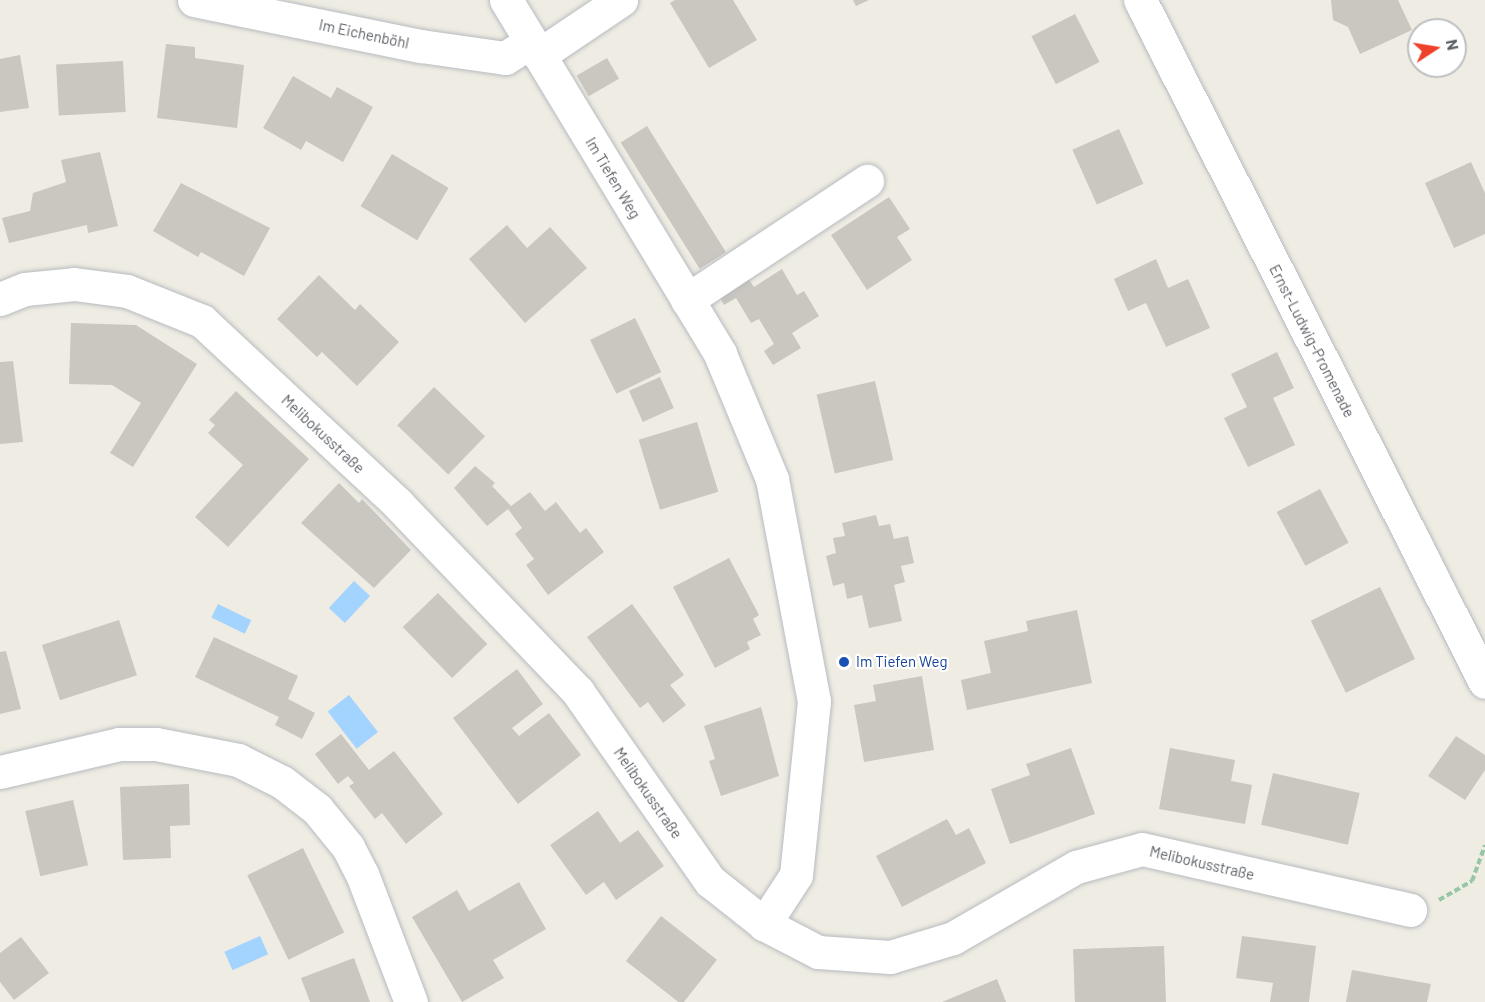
<!DOCTYPE html>
<html>
<head>
<meta charset="utf-8">
<style>
	body { margin:0 }
	#map { position:relative; width:1485px; height:1002px; overflow:hidden; background:#efede3; font-family:Barlow,sans-serif }
	div>[style] { position:absolute }
	.water>* { inset:0; background:#a3d3ff; transform-origin:0 0 }
	.building>* { inset:0; background:#cac6c0; transform-origin:0 0 }
	.path>* { height:4px; margin-top:-2px; transform-origin:0; background:repeating-linear-gradient(90deg,#96c6a6 0 6px,transparent 0 9px) }
	.roads { filter:drop-shadow(0 0 2px #b8bbc0) drop-shadow(0 0 2px #b8bbc0) }
	.minor>* { height:33px; margin:-16.5px; padding:0 16.5px; transform-origin:16.5px; border-radius:16.5px; background:#fff }
	.dots>* { width:16px; height:16px; translate:-50% -50%; box-sizing:border-box; border:3px solid #fff; border-radius:50% }
	span { translate:-50% -50%; white-space:nowrap; text-align:center; line-height:1.15; -webkit-text-stroke:4.5px #fff; paint-order:stroke }
	.street-label { font-size:15px; color:#5b5f65 }
	.transit-label { font-size:15px; color:#164399 }
	.left { translate:0 -50%; text-align:left }
	.north { position:absolute; left:1407px; top:18px; width:60px; height:60px; box-sizing:border-box; background:#fff; border:2px solid #bdbfc1; border-radius:50%; rotate:78deg; font-size:16px; font-weight:700; line-height:24px; text-align:center; color:#5b5f65 }
	.north::after { content:''; display:block; margin:auto; width:21px; height:27px; background:#ef4029; clip-path:polygon(50% 0,100% 100%,50% 72%,0 100%) }
</style>
</head>
<body>
<div id="map">
	<div class="water">
		<div style="left:354px;top:581px;width:22px;height:37px;rotate:43deg"></div>
		<div style="left:218px;top:604px;width:37px;height:15px;rotate:26deg"></div>
		<div style="left:349px;top:695px;width:47px;height:27px;rotate:52deg"></div>
		<div style="left:260px;top:936px;width:20px;height:39px;rotate:66deg"></div>
	</div>
	<div class="building">
		<div style="clip-path:polygon(675px 0,733px 0,757px 40px,709px 68px,670px 3px)"></div>
		<div style="clip-path:polygon(853px 0,869px 0,856px 6px)"></div>
		<div style="clip-path:polygon(1331px 0,1398px 0,1412px 30px,1360px 54px,1348px 27px,1333px 20px)"></div>
		<div style="left:1075px;top:14px;width:54px;height:49px;rotate:63deg"></div>
		<div style="clip-path:polygon(166px 44px,195px 47px,195px 58px,244px 65px,237px 128px,157px 118px)"></div>
		<div style="clip-path:polygon(20px 55px,29px 108px,0 112px,0 59px)"></div>
		<div style="left:607px;top:58px;width:24px;height:35px;rotate:60deg"></div>
		<div style="left:123px;top:61px;width:51px;height:67px;rotate:87deg"></div>
		<div style="clip-path:polygon(293px 76px,331px 98px,337px 87px,373px 107px,343px 162px,306px 141px,301px 150px,263px 128px)"></div>
		<div style="left:647px;top:126px;width:149px;height:31px;rotate:58deg"></div>
		<div style="left:1119px;top:129px;width:60px;height:51px;rotate:66deg"></div>
		<div style="clip-path:polygon(100px 152px,118px 226px,88px 233px,87px 225px,9px 243px,2px 218px,30px 211px,33px 193px,66px 182px,61px 160px)"></div>
		<div style="left:392px;top:154px;width:66px;height:61px;rotate:31deg"></div>
		<div style="clip-path:polygon(1471px 162px,1485px 193px,1485px 234px,1454px 248px,1425px 183px)"></div>
		<div style="clip-path:polygon(181px 183px,270px 228px,244px 276px,201px 252px,198px 257px,153px 231px)"></div>
		<div style="clip-path:polygon(889px 197px,910px 229px,897px 237px,912px 260px,867px 290px,831px 235px)"></div>
		<div style="clip-path:polygon(507px 225px,527px 248px,550px 227px,587px 268px,525px 323px,469px 259px)"></div>
		<div style="clip-path:polygon(1156px 259px,1168px 288px,1188px 279px,1210px 328px,1166px 347px,1146px 303px,1128px 311px,1114px 279px)"></div>
		<div style="clip-path:polygon(782px 269px,797px 295px,804px 291px,819px 316px,792px 333px,801px 348px,773px 365px,764px 351px,774px 344px,759px 319px,751px 323px,736px 298px,724px 305px,717px 291px,745px 274px,754px 287px)"></div>
		<div style="clip-path:polygon(319px 275px,355px 310px,360px 304px,399px 342px,357px 386px,322px 352px,317px 357px,277px 319px)"></div>
		<div style="left:635px;top:318px;width:60px;height:50px;rotate:64deg"></div>
		<div style="clip-path:polygon(71px 323px,136px 325px,197px 364px,133px 467px,110px 453px,141px 403px,112px 385px,69px 384px)"></div>
		<div style="clip-path:polygon(1277px 352px,1294px 388px,1273px 398px,1295px 445px,1248px 467px,1224px 418px,1247px 407px,1231px 374px)"></div>
		<div style="clip-path:polygon(13px 361px,23px 442px,0 444px,0 362px)"></div>
		<div style="left:660px;top:377px;width:34px;height:34px;rotate:66deg"></div>
		<div style="left:875px;top:381px;width:81px;height:60px;rotate:77deg"></div>
		<div style="left:434px;top:387px;width:71px;height:53px;rotate:44deg"></div>
		<div style="clip-path:polygon(236px 391px,309px 459px,228px 547px,195px 517px,243px 465px,208px 433px,215px 425px,209px 420px)"></div>
		<div style="left:697px;top:422px;width:73px;height:61px;rotate:73deg"></div>
		<div style="clip-path:polygon(475px 466px,495px 483px,492px 486px,511px 506px,530px 492px,545px 511px,556px 502px,580px 533px,586px 528px,604px 552px,548px 595px,526px 565px,534px 559px,515px 534px,522px 528px,508px 509px,487px 526px,454px 488px)"></div>
		<div style="clip-path:polygon(339px 483px,359px 503px,362px 499px,411px 550px,374px 588px,301px 523px)"></div>
		<div style="left:1320px;top:489px;width:61px;height:49px;rotate:62deg"></div>
		<div style="clip-path:polygon(876px 515px,879px 526px,890px 524px,894px 539px,908px 536px,914px 563px,901px 566px,905px 582px,894px 585px,902px 621px,869px 628px,862px 595px,847px 599px,844px 583px,833px 586px,826px 556px,836px 553px,833px 538px,845px 536px,842px 523px)"></div>
		<div style="clip-path:polygon(729px 558px,759px 615px,753px 619px,761px 635px,747px 642px,750px 649px,715px 668px,673px 587px)"></div>
		<div style="left:1380px;top:587px;width:80px;height:77px;rotate:64deg"></div>
		<div style="left:438px;top:593px;width:71px;height:49px;rotate:46deg"></div>
		<div style="clip-path:polygon(632px 604px,684px 675px,670px 685px,686px 705px,663px 723px,648px 702px,640px 708px,587px 637px)"></div>
		<div style="clip-path:polygon(1077px 610px,1092px 683px,967px 710px,961px 680px,991px 673px,984px 641px,1028px 631px,1026px 621px)"></div>
		<div style="left:119px;top:620px;width:58px;height:81px;rotate:72deg"></div>
		<div style="clip-path:polygon(214px 637px,298px 676px,288px 699px,315px 713px,302px 739px,275px 725px,279px 717px,195px 677px)"></div>
		<div style="clip-path:polygon(6px 651px,21px 709px,0 714px,0 652px)"></div>
		<div style="clip-path:polygon(517px 669px,543px 704px,512px 728px,519px 736px,549px 713px,581px 755px,518px 804px,453px 718px)"></div>
		<div style="clip-path:polygon(922px 676px,934px 750px,864px 762px,854px 705px,876px 701px,873px 685px)"></div>
		<div style="clip-path:polygon(761px 707px,779px 776px,721px 796px,709px 761px,715px 759px,704px 726px)"></div>
		<div style="clip-path:polygon(341px 734px,369px 770px,394px 751px,443px 814px,406px 844px,382px 813px,375px 819px,349px 786px,354px 783px,348px 776px,338px 784px,315px 754px)"></div>
		<div style="clip-path:polygon(1456px 736px,1485px 755px,1485px 770px,1465px 800px,1428px 776px)"></div>
		<div style="clip-path:polygon(1071px 748px,1095px 814px,1010px 844px,991px 789px,1030px 775px,1026px 764px)"></div>
		<div style="clip-path:polygon(1170px 748px,1235px 760px,1231px 781px,1252px 785px,1245px 824px,1159px 809px)"></div>
		<div style="left:1273px;top:773px;width:89px;height:53px;rotate:13deg"></div>
		<div style="clip-path:polygon(189px 784px,190px 825px,170px 826px,171px 858px,123px 860px,120px 787px)"></div>
		<div style="left:73px;top:800px;width:67px;height:49px;rotate:77deg"></div>
		<div style="clip-path:polygon(598px 811px,620px 843px,638px 830px,664px 866px,616px 900px,604px 882px,586px 895px,550px 845px)"></div>
		<div style="clip-path:polygon(947px 819px,956px 835px,969px 828px,986px 863px,902px 907px,876px 856px)"></div>
		<div style="left:303px;top:848px;width:94px;height:62px;rotate:64deg"></div>
		<div style="clip-path:polygon(519px 882px,546px 929px,493px 960px,504px 978px,462px 1002px,412px 917px,457px 890px,469px 911px)"></div>
		<div style="left:661px;top:916px;width:71px;height:57px;rotate:38deg"></div>
		<div style="clip-path:polygon(1242px 936px,1316px 946px,1309px 1002px,1270px 1002px,1273px 983px,1236px 978px)"></div>
		<div style="clip-path:polygon(21px 937px,49px 973px,14px 1000px,0 982px,0 953px)"></div>
		<div style="left:1164px;top:946px;width:56px;height:91px;rotate:88deg"></div>
		<div style="clip-path:polygon(354px 958px,370px 1002px,310px 1002px,301px 978px)"></div>
		<div style="clip-path:polygon(1352px 970px,1431px 984px,1427px 1002px,1346px 1002px)"></div>
		<div style="clip-path:polygon(997px 979px,1006px 1002px,942px 1002px)"></div>
	</div>
	<div class="path">
		<div style="left:1439px;top:900px;width:38px;rotate:-30deg"></div>
		<div style="left:1472px;top:881px;width:38px;rotate:-70deg"></div>
	</div>
	<div class="roads">
		<div class="minor">
			<div style="left:194px;top:0;width:232px;rotate:11.5deg"></div>
			<div style="left:421px;top:46px;width:85px;rotate:8.1deg"></div>
			<div style="left:505px;top:58px;width:31px;rotate:-32deg"></div>
			<div style="left:506px;top:0;width:414px;rotate:58.8deg"></div>
			<div style="left:720px;top:354px;width:135px;rotate:67.4deg"></div>
			<div style="left:772px;top:479px;width:226px;rotate:79.3deg"></div>
			<div style="left:814px;top:701px;width:175px;rotate:95.9deg"></div>
			<div style="left:796px;top:875px;width:59px;rotate:123.1deg"></div>
			<div style="left:1140px;top:0;width:764px;rotate:63.17deg"></div>
			<div style="left:539px;top:55px;width:99px;rotate:-33.9deg"></div>
			<div style="left:0;top:299px;width:27px;rotate:-22deg"></div>
			<div style="left:25px;top:289px;width:49px;rotate:-5.8deg"></div>
			<div style="left:74px;top:284px;width:53px;rotate:7.5deg"></div>
			<div style="left:127px;top:291px;width:81px;rotate:21.8deg"></div>
			<div style="left:202px;top:321px;width:268px;rotate:43deg"></div>
			<div style="left:398px;top:504px;width:260px;rotate:46.2deg"></div>
			<div style="left:578px;top:692px;width:231px;rotate:55.1deg"></div>
			<div style="left:710px;top:881px;width:69px;rotate:38.5deg"></div>
			<div style="left:764px;top:924px;width:61px;rotate:27.4deg"></div>
			<div style="left:818px;top:952px;width:72px;rotate:4deg"></div>
			<div style="left:890px;top:957px;width:66px;rotate:-16.8deg"></div>
			<div style="left:953px;top:938px;width:142px;rotate:-30deg"></div>
			<div style="left:1076px;top:867px;width:68px;rotate:-15.3deg"></div>
			<div style="left:1142px;top:849px;width:275px;rotate:12.8deg"></div>
			<div style="left:687px;top:300px;width:216px;rotate:-33.5deg"></div>
			<div style="left:0;top:772px;width:122px;rotate:-13.2deg"></div>
			<div style="left:119px;top:744px;width:37px"></div>
			<div style="left:156px;top:744px;width:84px;rotate:11deg"></div>
			<div style="left:238px;top:760px;width:49px;rotate:26.6deg"></div>
			<div style="left:282px;top:782px;width:44px;rotate:37.6deg"></div>
			<div style="left:317px;top:809px;width:49px;rotate:50.8deg"></div>
			<div style="left:348px;top:847px;width:30px;rotate:63deg"></div>
			<div style="left:362px;top:874px;width:137px;rotate:69.1deg"></div>
		</div>
	</div>
	<div class="dots">
		<div style="left:844px;top:662px;background:#1a4fb4"></div>
	</div>
	<div class="street-label">
		<span style="left:364px;top:34px;rotate:12deg">Im Eichenböhl</span>
		<span style="left:613px;top:178px;rotate:59deg">Im Tiefen Weg</span>
		<span style="left:1312px;top:341px;rotate:63deg">Ernst-Ludwig-Promenade</span>
		<span style="left:323px;top:434px;rotate:43deg">Melibokusstraße</span>
		<span style="left:648px;top:793px;rotate:55deg">Melibokusstraße</span>
		<span style="left:1202px;top:863px;rotate:13deg">Melibokusstraße</span>
	</div>
	<div class="transit-label">
		<span class="left" style="left:856px;top:662px">Im Tiefen Weg</span>
	</div>
	<div class="north">N</div>
</div>
</body>
</html>
